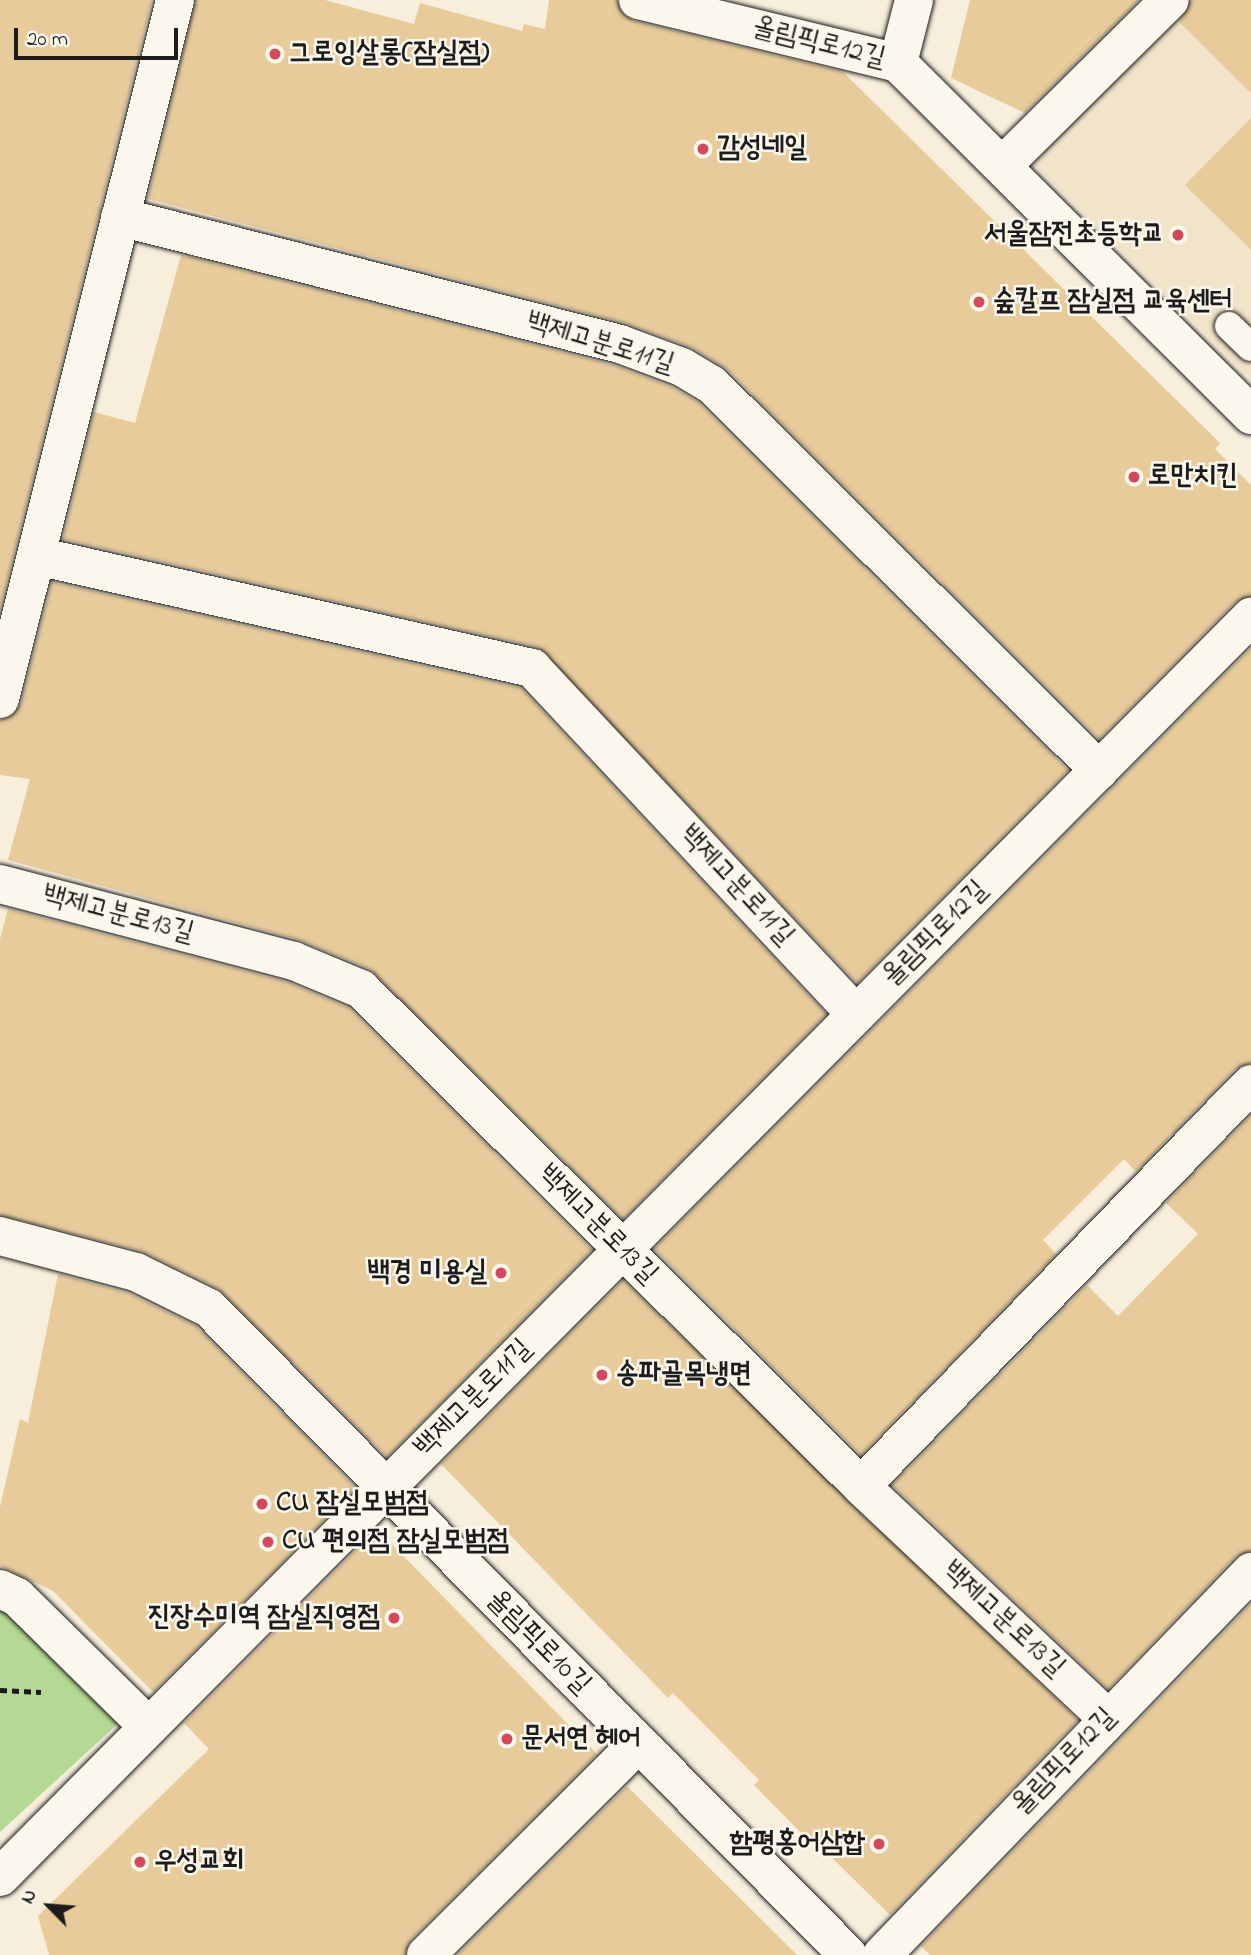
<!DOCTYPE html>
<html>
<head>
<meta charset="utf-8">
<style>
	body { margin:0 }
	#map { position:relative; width:1251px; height:1955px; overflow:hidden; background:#f7eedc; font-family:"Indie Flower","Poor Story",sans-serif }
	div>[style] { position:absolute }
	.built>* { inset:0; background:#f2e4c8 }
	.green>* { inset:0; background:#b4d994 }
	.building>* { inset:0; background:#e7cb9b }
	.path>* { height:4.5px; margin-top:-2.25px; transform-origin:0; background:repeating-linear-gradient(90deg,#1c1c1c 0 7px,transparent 0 12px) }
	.roads { filter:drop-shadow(0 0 2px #1c1c1c) drop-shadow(0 0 2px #1c1c1c) }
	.service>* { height:28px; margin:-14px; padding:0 14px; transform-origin:14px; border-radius:14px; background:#fbf7ec }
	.minor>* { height:38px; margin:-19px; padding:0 19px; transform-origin:19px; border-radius:19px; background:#fbf7ec }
	.dots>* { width:19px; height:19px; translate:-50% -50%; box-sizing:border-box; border:4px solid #fbf7ec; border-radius:50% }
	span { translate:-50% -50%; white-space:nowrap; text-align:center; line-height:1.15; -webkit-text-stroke:5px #fbf7ec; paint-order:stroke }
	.street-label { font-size:28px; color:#1c1c1c }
	.poi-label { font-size:28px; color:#1c1c1c; font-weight:700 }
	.left { translate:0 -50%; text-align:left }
	.right { translate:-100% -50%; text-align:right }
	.north { position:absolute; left:14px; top:1871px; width:70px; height:70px; -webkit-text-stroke:5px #fbf7ec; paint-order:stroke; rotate:295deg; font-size:19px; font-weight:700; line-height:28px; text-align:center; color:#1c1c1c }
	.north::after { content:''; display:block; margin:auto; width:24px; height:32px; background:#1c1c1c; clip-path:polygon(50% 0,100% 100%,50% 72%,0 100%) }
	.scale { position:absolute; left:14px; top:28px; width:164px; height:32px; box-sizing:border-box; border:4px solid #1c1c1c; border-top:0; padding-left:9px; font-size:21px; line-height:24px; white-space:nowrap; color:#1c1c1c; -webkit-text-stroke:5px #fbf7ec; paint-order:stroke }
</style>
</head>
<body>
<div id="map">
	<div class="built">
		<div style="clip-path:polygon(1196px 0,1251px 0,1251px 379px,1033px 163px)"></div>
	</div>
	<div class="green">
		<div style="clip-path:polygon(0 1602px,123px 1719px,0 1832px)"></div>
	</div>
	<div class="building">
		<div style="clip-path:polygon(0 0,152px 0,0 609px)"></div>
		<div style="clip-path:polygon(196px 0,325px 0,414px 24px,420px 3px,522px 31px,524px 24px,545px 29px,549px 0,617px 0,633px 21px,843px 72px,1220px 443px,1215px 449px,1251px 485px,1251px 596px,1235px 602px,1099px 739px,727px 369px,693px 348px,626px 323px,148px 199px)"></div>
		<div style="clip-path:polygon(970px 0,1139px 0,1025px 113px,951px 78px)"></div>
		<div style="clip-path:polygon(1191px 0,1251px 0,1251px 93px,1179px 22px)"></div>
		<div style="clip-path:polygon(1251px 118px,1251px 250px,1185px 185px)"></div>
		<div style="clip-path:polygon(181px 255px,613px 365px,672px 387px,698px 402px,1068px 770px,857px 983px,538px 647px,63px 539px,94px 412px,135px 423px)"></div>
		<div style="clip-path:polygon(52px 582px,521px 688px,826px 1014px,623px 1219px,370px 969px,300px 940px,8px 860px,30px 779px,0 775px,0 720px,21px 704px)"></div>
		<div style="clip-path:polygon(1251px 648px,1251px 1063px,1235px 1069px,1136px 1172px,1124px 1159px,1043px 1240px,1056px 1254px,861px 1455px,654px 1249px)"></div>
		<div style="clip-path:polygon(8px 909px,287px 982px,349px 1008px,592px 1250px,387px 1457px,219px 1289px,142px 1251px,0 1215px,0 939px)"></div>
		<div style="clip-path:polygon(1251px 1115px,1251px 1551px,1235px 1557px,1108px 1689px,892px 1485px,1087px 1285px,1118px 1316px,1198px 1234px,1166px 1203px)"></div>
		<div style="clip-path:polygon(58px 1274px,128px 1293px,196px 1326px,356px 1488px,153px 1692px,53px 1591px,0 1566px,0 1507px,20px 1419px,28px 1423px)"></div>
		<div style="clip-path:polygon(623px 1280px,1078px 1720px,890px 1915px,814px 1840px,811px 1843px,754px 1785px,759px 1780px,673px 1693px,668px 1698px,441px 1464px)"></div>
		<div style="clip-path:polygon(377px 1529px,597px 1754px,411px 1939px,405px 1955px,49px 1955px,38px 1916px,209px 1749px,184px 1723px)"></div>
		<div style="clip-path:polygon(1251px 1604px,1251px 1955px,930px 1955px,921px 1946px)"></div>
		<div style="clip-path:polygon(627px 1786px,797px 1955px,457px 1955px)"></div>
	</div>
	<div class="path">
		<div style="left:0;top:1690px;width:41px;rotate:2.8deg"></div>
	</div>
	<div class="roads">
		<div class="service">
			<div style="left:1229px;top:326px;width:30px;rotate:44deg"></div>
		</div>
		<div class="minor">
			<div style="left:638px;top:0;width:268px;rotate:13.6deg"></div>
			<div style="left:898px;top:63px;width:499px;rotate:44.9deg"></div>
			<div style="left:898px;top:63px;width:65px;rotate:-75.7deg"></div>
			<div style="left:1004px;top:164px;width:233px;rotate:-44.7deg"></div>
			<div style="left:120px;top:217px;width:516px;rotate:14.25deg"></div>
			<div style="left:620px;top:344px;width:66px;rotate:20.4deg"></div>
			<div style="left:682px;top:367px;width:35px;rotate:31deg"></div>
			<div style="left:712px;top:385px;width:546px;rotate:44.85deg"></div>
			<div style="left:37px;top:556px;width:508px;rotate:12.75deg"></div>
			<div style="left:532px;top:668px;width:474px;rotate:46.9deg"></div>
			<div style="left:0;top:699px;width:721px;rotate:-75.94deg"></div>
			<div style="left:0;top:884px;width:304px;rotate:14.7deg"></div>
			<div style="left:294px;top:961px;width:73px;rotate:22.7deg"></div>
			<div style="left:361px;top:989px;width:705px;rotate:44.83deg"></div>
			<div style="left:861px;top:1486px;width:338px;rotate:43.3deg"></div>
			<div style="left:0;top:1236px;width:141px;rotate:14.8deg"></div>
			<div style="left:136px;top:1272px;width:81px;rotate:26.3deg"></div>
			<div style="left:209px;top:1308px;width:909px;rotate:45.36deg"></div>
			<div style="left:861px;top:1486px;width:560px;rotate:-45.87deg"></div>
			<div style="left:0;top:1589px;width:19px;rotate:25deg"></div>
			<div style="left:17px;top:1597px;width:185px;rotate:44.6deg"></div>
			<div style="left:0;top:1877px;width:1776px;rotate:-45.21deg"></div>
			<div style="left:426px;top:1955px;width:299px;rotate:-44.9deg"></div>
			<div style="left:882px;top:1955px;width:532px;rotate:-46.07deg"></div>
		</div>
	</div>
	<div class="dots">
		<div style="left:275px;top:54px;background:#d1495b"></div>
		<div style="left:703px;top:149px;background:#d1495b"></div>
		<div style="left:1178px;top:235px;background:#d1495b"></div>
		<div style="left:979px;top:302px;background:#d1495b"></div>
		<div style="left:1134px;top:477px;background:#d1495b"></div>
		<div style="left:501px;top:1273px;background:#d1495b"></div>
		<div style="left:602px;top:1375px;background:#d1495b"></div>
		<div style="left:262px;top:1504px;background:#d1495b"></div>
		<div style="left:268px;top:1542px;background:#d1495b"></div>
		<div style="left:394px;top:1618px;background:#d1495b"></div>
		<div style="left:507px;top:1739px;background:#d1495b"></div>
		<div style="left:879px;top:1844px;background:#d1495b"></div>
		<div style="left:140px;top:1862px;background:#d1495b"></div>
	</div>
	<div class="street-label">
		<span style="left:819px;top:44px;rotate:14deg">올림픽로12길</span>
		<span style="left:600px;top:344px;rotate:17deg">백제고분로11길</span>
		<span style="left:736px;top:886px;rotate:47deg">백제고분로11길</span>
		<span style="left:118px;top:915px;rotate:15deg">백제고분로13길</span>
		<span style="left:936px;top:934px;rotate:-45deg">올림픽로12길</span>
		<span style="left:597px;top:1225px;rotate:45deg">백제고분로13길</span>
		<span style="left:474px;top:1399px;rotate:-45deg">백제고분로11길</span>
		<span style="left:1003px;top:1620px;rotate:43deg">백제고분로13길</span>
		<span style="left:538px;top:1643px;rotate:45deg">올림픽로10길</span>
		<span style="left:1065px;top:1762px;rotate:-46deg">올림픽로12길</span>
	</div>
	<div class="poi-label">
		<span class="left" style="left:289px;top:54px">그로잉살롱(잠실점)</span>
		<span class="left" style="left:717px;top:149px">감성네일</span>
		<span class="right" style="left:1164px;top:235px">서울잠전초등학교</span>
		<span class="left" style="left:993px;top:302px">숲칼프 잠실점 교육센터</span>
		<span class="left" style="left:1148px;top:477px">로만치킨</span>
		<span class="right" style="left:487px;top:1273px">백경 미용실</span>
		<span class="left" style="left:616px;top:1375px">송파골목냉면</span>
		<span class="left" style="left:276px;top:1504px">CU 잠실모범점</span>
		<span class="left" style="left:282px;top:1542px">CU 편의점 잠실모범점</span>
		<span class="right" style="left:380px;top:1618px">진장수미역 잠실직영점</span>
		<span class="left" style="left:521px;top:1739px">문서연 헤어</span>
		<span class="right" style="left:865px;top:1844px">함평홍어삼합</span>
		<span class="left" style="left:154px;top:1862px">우성교회</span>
	</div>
	<div class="north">N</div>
	<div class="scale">20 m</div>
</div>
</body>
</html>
